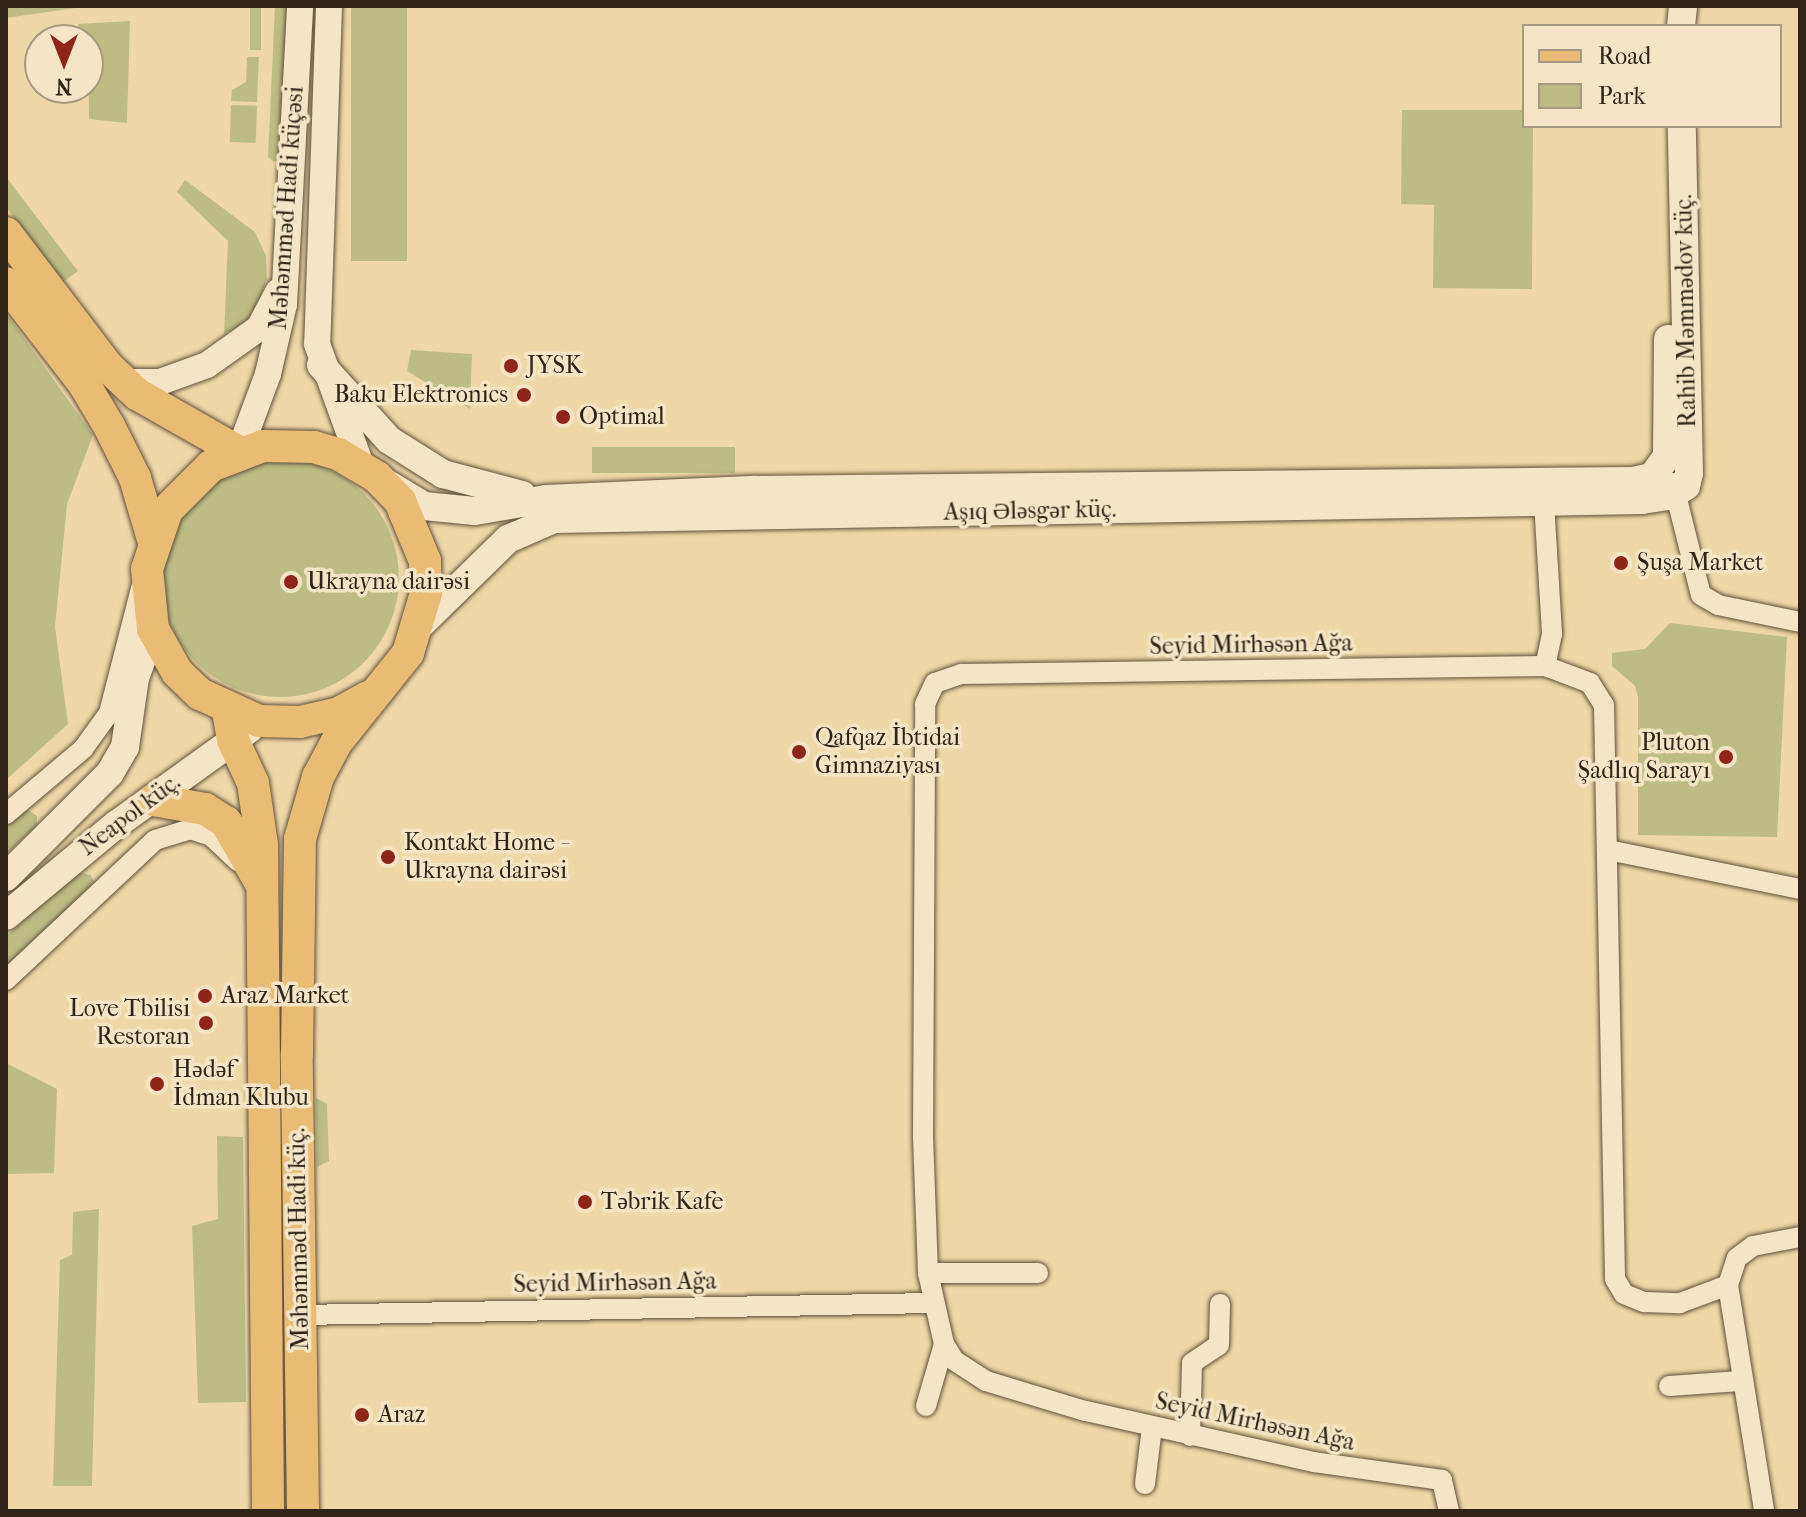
<!DOCTYPE html>
<html>
<head>
<meta charset="utf-8">
<style>
	body { margin:0 }
	#map { position:relative; width:1806px; height:1517px; overflow:hidden; background:#f0d7a7; font-family:"IM FELL French Canon",serif }
	div>[style] { position:absolute }
	.green>* { inset:0; background:#bcbd85; transform-origin:0 0 }
	.round { border-radius:50% }
	.roads { filter:drop-shadow(0 0 2px #60513c) drop-shadow(0 0 2px #60513c) }
	.minor>* { height:20px; margin:-10px; padding:0 10px; transform-origin:10px; border-radius:10px; background:#f5e5c6 }
	.tertiary>* { height:26px; margin:-13px; padding:0 13px; transform-origin:13px; border-radius:13px; background:#f5e5c6 }
	.secondary>* { height:28px; margin:-14px; padding:0 14px; transform-origin:14px; border-radius:14px; background:#f5e5c6 }
	.primary>* { height:32px; margin:-16px; padding:0 16px; transform-origin:16px; border-radius:16px; background:#e8bc74 }
	.dots>* { width:22px; height:22px; translate:-50% -50%; box-sizing:border-box; border:4px solid #f5e5c6; border-radius:50% }
	span { translate:-50% -50%; white-space:nowrap; text-align:center; line-height:1.15; -webkit-text-stroke:7px #f5e5c6; paint-order:stroke }
	.street-label { font-size:24px; color:#302419 }
	.poi-label { font-size:24px; color:#302419 }
	.left { translate:0 -50%; text-align:left }
	.right { translate:-100% -50%; text-align:right }
	.frame { position:absolute; inset:0; border:8px solid #302419; pointer-events:none }
	.legend { position:absolute; left:1522px; top:24px; width:260px; height:104px; box-sizing:border-box; background:#f5e5c6; border:2px solid #a69881; margin:0; padding:10px 14px; list-style:none; font-size:24px; color:#302419 }
	.legend li { display:flex; align-items:center; gap:16px; height:40px }
	.legend b { width:40px; border:2px solid #a69881 }
	.north { position:absolute; left:24px; top:24px; width:80px; height:80px; box-sizing:border-box; background:#f5e5c6; border:2px solid #a69881; border-radius:50%; rotate:180deg; font-size:22px; font-weight:700; line-height:32px; text-align:center; color:#302419 }
	.north::after { content:''; display:block; margin:auto; width:28px; height:36px; background:#8f2418; clip-path:polygon(50% 0,100% 100%,50% 72%,0 100%) }
</style>
</head>
<body>
<div id="map">
	<div class="green">
		<div style="clip-path:polygon(6px 6px,89px 6px,6px 18px)"></div>
		<div style="left:250px;top:6px;width:11px;height:44px"></div>
		<div style="clip-path:polygon(275px 6px,287px 6px,280px 158px,274px 162px,268px 157px)"></div>
		<div style="left:351px;top:6px;width:56px;height:255px"></div>
		<div style="clip-path:polygon(130px 21px,127px 123px,89px 119px,88px 40px,80px 40px,78px 24px)"></div>
		<div style="clip-path:polygon(247px 57px,259px 57px,257px 102px,231px 101px,232px 90px,246px 82px)"></div>
		<div style="left:231px;top:105px;width:26px;height:37px;rotate:2deg"></div>
		<div style="clip-path:polygon(1402px 110px,1524px 110px,1524px 126px,1533px 126px,1532px 289px,1433px 288px,1434px 205px,1401px 204px)"></div>
		<div style="clip-path:polygon(6px 177px,78px 271px,63px 282px,6px 207px)"></div>
		<div style="clip-path:polygon(185px 180px,255px 232px,266px 256px,267px 279px,252px 319px,224px 334px,228px 241px,177px 192px)"></div>
		<div style="clip-path:polygon(6px 313px,93px 435px,67px 504px,55px 627px,68px 724px,6px 780px)"></div>
		<div style="clip-path:polygon(411px 350px,472px 354px,470px 409px,407px 371px)"></div>
		<div style="left:592px;top:447px;width:143px;height:26px"></div>
		<div class="round" style="left:161px;top:459px;width:238px;height:238px"></div>
		<div style="clip-path:polygon(1670px 623px,1787px 637px,1777px 837px,1638px 835px,1638px 697px,1635px 686px,1612px 666px,1612px 653px,1645px 649px)"></div>
		<div style="clip-path:polygon(25px 808px,37px 816px,37px 826px,6px 854px,6px 821px)"></div>
		<div style="clip-path:polygon(77px 872px,91px 875px,95px 885px,6px 969px,6px 936px)"></div>
		<div style="clip-path:polygon(6px 1063px,57px 1089px,54px 1173px,6px 1174px)"></div>
		<div style="clip-path:polygon(316px 1098px,327px 1104px,329px 1161px,317px 1167px)"></div>
		<div style="clip-path:polygon(217px 1136px,243px 1137px,246px 1402px,198px 1403px,192px 1226px,218px 1219px)"></div>
		<div style="clip-path:polygon(99px 1209px,92px 1486px,53px 1486px,60px 1260px,72px 1255px,73px 1212px)"></div>
	</div>
	<div class="roads">
		<div class="minor">
			<div style="left:1673px;top:483px;width:115px;rotate:76deg"></div>
			<div style="left:1701px;top:595px;width:20px;rotate:30deg"></div>
			<div style="left:1718px;top:605px;width:84px;rotate:11.7deg"></div>
			<div style="left:1544px;top:502px;width:132px;rotate:86.5deg"></div>
			<div style="left:1552px;top:634px;width:33px;rotate:102deg"></div>
			<div style="left:6px;top:814px;width:101px;rotate:-40.2deg"></div>
			<div style="left:83px;top:749px;width:44px;rotate:-54.2deg"></div>
			<div style="left:109px;top:713px;width:129px;rotate:-75.6deg"></div>
			<div style="left:1608px;top:850px;width:196px;rotate:11.5deg"></div>
			<div style="left:6px;top:980px;width:204px;rotate:-43.2deg"></div>
			<div style="left:155px;top:840px;width:37px;rotate:-17deg"></div>
			<div style="left:190px;top:829px;width:22px;rotate:18deg"></div>
			<div style="left:211px;top:836px;width:37px;rotate:43deg"></div>
			<div style="left:928px;top:1273px;width:110px"></div>
			<div style="left:1728px;top:1285px;width:229px;rotate:80.9deg"></div>
			<div style="left:301px;top:1315px;width:630px;rotate:-1.09deg"></div>
			<div style="left:1669px;top:1386px;width:71px;rotate:-4deg"></div>
			<div style="left:926px;top:1406px;width:65px;rotate:-73.8deg"></div>
			<div style="left:1190px;top:1436px;width:73px;rotate:-88.4deg"></div>
			<div style="left:1192px;top:1363px;width:32px;rotate:-34deg"></div>
			<div style="left:1219px;top:1345px;width:41px;rotate:-88.6deg"></div>
			<div style="left:1145px;top:1484px;width:57px;rotate:-83deg"></div>
			<div style="left:1449px;top:1511px;width:32px;rotate:-103deg"></div>
			<div style="left:1442px;top:1480px;width:129px;rotate:-172deg"></div>
			<div style="left:1314px;top:1462px;width:235px;rotate:-167.4deg"></div>
			<div style="left:1085px;top:1411px;width:103px;rotate:-163.1deg"></div>
			<div style="left:986px;top:1381px;width:38px;rotate:-147deg"></div>
			<div style="left:954px;top:1360px;width:19px;rotate:-122deg"></div>
			<div style="left:944px;top:1344px;width:73px;rotate:-102.7deg"></div>
			<div style="left:928px;top:1273px;width:137px;rotate:-92.1deg"></div>
			<div style="left:923px;top:1136px;width:432px;rotate:-89.7deg"></div>
			<div style="left:925px;top:704px;width:23px;rotate:-65deg"></div>
			<div style="left:935px;top:683px;width:28px;rotate:-19deg"></div>
			<div style="left:961px;top:674px;width:584px;rotate:-0.78deg"></div>
			<div style="left:1545px;top:666px;width:48px;rotate:20.7deg"></div>
			<div style="left:1590px;top:683px;width:26px;rotate:58deg"></div>
			<div style="left:1604px;top:705px;width:574px;rotate:88.9deg"></div>
			<div style="left:1615px;top:1279px;width:17px;rotate:59deg"></div>
			<div style="left:1624px;top:1294px;width:22px;rotate:22deg"></div>
			<div style="left:1644px;top:1302px;width:36px;rotate:2deg"></div>
			<div style="left:1680px;top:1303px;width:51px;rotate:-20.6deg"></div>
			<div style="left:1728px;top:1285px;width:28px;rotate:-72deg"></div>
			<div style="left:1737px;top:1258px;width:20px;rotate:-37deg"></div>
			<div style="left:1753px;top:1246px;width:48px;rotate:-10.8deg"></div>
		</div>
		<div class="tertiary">
			<div style="left:329px;top:6px;width:338px;rotate:92deg"></div>
			<div style="left:317px;top:344px;width:129px;rotate:70deg"></div>
			<div style="left:117px;top:375px;width:15px;rotate:28deg"></div>
			<div style="left:130px;top:382px;width:30px"></div>
			<div style="left:160px;top:382px;width:50px;rotate:-19.9deg"></div>
			<div style="left:207px;top:365px;width:64px;rotate:-35.4deg"></div>
			<div style="left:259px;top:328px;width:41px;rotate:-62.2deg"></div>
			<div style="left:239px;top:452px;width:83px;rotate:-69.6deg"></div>
			<div style="left:268px;top:374px;width:72px;rotate:-77.1deg"></div>
			<div style="left:284px;top:304px;width:298px;rotate:-86.9deg"></div>
		</div>
		<div class="secondary">
			<div style="left:1681px;top:26px;width:20px;rotate:-84deg"></div>
			<div style="left:321px;top:365px;width:101px;rotate:47.8deg"></div>
			<div style="left:389px;top:440px;width:64px;rotate:32.2deg"></div>
			<div style="left:443px;top:474px;width:82px;rotate:14.9deg"></div>
			<div style="left:386px;top:483px;width:44px;rotate:31.2deg"></div>
			<div style="left:424px;top:506px;width:51px;rotate:5.6deg"></div>
			<div style="left:475px;top:511px;width:72px;rotate:-9.6deg"></div>
			<div style="left:546px;top:499px;width:210px;rotate:-2.5deg"></div>
			<div style="left:756px;top:490px;width:877px;rotate:-0.59deg"></div>
			<div style="left:1633px;top:481px;width:19px;rotate:-12deg"></div>
			<div style="left:1652px;top:477px;width:26px;rotate:-54deg"></div>
			<div style="left:1667px;top:456px;width:117px;rotate:-89.5deg"></div>
			<div style="left:420px;top:625px;width:123px;rotate:-44.3deg"></div>
			<div style="left:508px;top:539px;width:50px;rotate:-23.5deg"></div>
			<div style="left:554px;top:519px;width:1088px;rotate:-1deg"></div>
			<div style="left:1642px;top:500px;width:30px;rotate:-9deg"></div>
			<div style="left:1672px;top:495px;width:17px;rotate:-33deg"></div>
			<div style="left:1686px;top:486px;width:13px;rotate:-77deg"></div>
			<div style="left:1689px;top:473px;width:347px;rotate:-91.2deg"></div>
			<div style="left:6px;top:877px;width:147px;rotate:-45deg"></div>
			<div style="left:110px;top:773px;width:30px;rotate:-60deg"></div>
			<div style="left:125px;top:747px;width:70px;rotate:-81.8deg"></div>
			<div style="left:135px;top:678px;width:52px;rotate:-69.8deg"></div>
			<div style="left:6px;top:916px;width:144px;rotate:-39.7deg"></div>
			<div style="left:117px;top:824px;width:163px;rotate:-35.7deg"></div>
		</div>
		<div class="primary">
			<div style="left:6px;top:233px;width:168px;rotate:52.7deg"></div>
			<div style="left:108px;top:367px;width:40px;rotate:43deg"></div>
			<div style="left:137px;top:394px;width:117px;rotate:29.6deg"></div>
			<div style="left:6px;top:283px;width:128px;rotate:52.3deg"></div>
			<div style="left:84px;top:384px;width:49px;rotate:59.2deg"></div>
			<div style="left:109px;top:426px;width:58px;rotate:63.4deg"></div>
			<div style="left:135px;top:478px;width:64px;rotate:73.6deg"></div>
			<div style="left:228px;top:711px;width:29px;rotate:80deg"></div>
			<div style="left:233px;top:740px;width:47px;rotate:65.1deg"></div>
			<div style="left:253px;top:783px;width:63px;rotate:81.7deg"></div>
			<div style="left:262px;top:845px;width:666px;rotate:89.48deg"></div>
			<div style="left:153px;top:800px;width:53px;rotate:9.8deg"></div>
			<div style="left:205px;top:809px;width:25px;rotate:32deg"></div>
			<div style="left:226px;top:822px;width:67px;rotate:60.4deg"></div>
			<div style="left:303px;top:1511px;width:457px;rotate:-90.8deg"></div>
			<div style="left:297px;top:1054px;width:215px;rotate:-89.2deg"></div>
			<div style="left:300px;top:839px;width:65px;rotate:-73.8deg"></div>
			<div style="left:318px;top:777px;width:38px;rotate:-62deg"></div>
			<div style="left:336px;top:743px;width:115px;rotate:-51.3deg"></div>
			<div style="left:408px;top:653px;width:63px;rotate:-73.3deg"></div>
			<div style="left:426px;top:593px;width:32px;rotate:-92deg"></div>
			<div style="left:425px;top:561px;width:65px;rotate:-112.6deg"></div>
			<div style="left:400px;top:501px;width:33px;rotate:-134deg"></div>
			<div style="left:377px;top:477px;width:45px;rotate:-149.5deg"></div>
			<div style="left:338px;top:454px;width:25px;rotate:-164deg"></div>
			<div style="left:314px;top:447px;width:51px;rotate:-178.9deg"></div>
			<div style="left:263px;top:446px;width:56px;rotate:159deg"></div>
			<div style="left:211px;top:466px;width:62px;rotate:135deg"></div>
			<div style="left:167px;top:510px;width:62px;rotate:108.7deg"></div>
			<div style="left:147px;top:569px;width:60px;rotate:84.3deg"></div>
			<div style="left:153px;top:629px;width:49px;rotate:60.8deg"></div>
			<div style="left:177px;top:672px;width:32px;rotate:44deg"></div>
			<div style="left:200px;top:694px;width:65px;rotate:24.6deg"></div>
			<div style="left:259px;top:721px;width:41px;rotate:1.4deg"></div>
			<div style="left:300px;top:722px;width:40px;rotate:-13deg"></div>
			<div style="left:339px;top:713px;width:33px;rotate:-29deg"></div>
		</div>
	</div>
	<div class="dots">
		<div style="left:511px;top:366px;background:#8f2418"></div>
		<div style="left:524px;top:395px;background:#8f2418"></div>
		<div style="left:563px;top:417px;background:#8f2418"></div>
		<div style="left:1621px;top:563px;background:#8f2418"></div>
		<div style="left:291px;top:582px;background:#8f2418"></div>
		<div style="left:799px;top:752px;background:#8f2418"></div>
		<div style="left:1726px;top:757px;background:#8f2418"></div>
		<div style="left:388px;top:857px;background:#8f2418"></div>
		<div style="left:205px;top:996px;background:#8f2418"></div>
		<div style="left:206px;top:1023px;background:#8f2418"></div>
		<div style="left:157px;top:1084px;background:#8f2418"></div>
		<div style="left:585px;top:1202px;background:#8f2418"></div>
		<div style="left:362px;top:1415px;background:#8f2418"></div>
	</div>
	<div class="street-label">
		<span style="left:287px;top:208px;rotate:-86deg">Məhəmməd Hadi küçəsi</span>
		<span style="left:1686px;top:311px;rotate:-91deg">Rahib Məmmədov küç.</span>
		<span style="left:1030px;top:511px;rotate:-1deg">Aşıq Ələsgər küç.</span>
		<span style="left:1251px;top:645px;rotate:-1deg">Seyid Mirhəsən Ağa</span>
		<span style="left:130px;top:815px;rotate:-37deg">Neapol küç.</span>
		<span style="left:299px;top:1239px;rotate:-91deg">Məhəmməd Hadi küç.</span>
		<span style="left:615px;top:1283px;rotate:-1deg">Seyid Mirhəsən Ağa</span>
		<span style="left:1255px;top:1422px;rotate:12deg">Seyid Mirhəsən Ağa</span>
	</div>
	<div class="poi-label">
		<span class="left" style="left:527px;top:366px">JYSK</span>
		<span class="right" style="left:508px;top:395px">Baku Elektronics</span>
		<span class="left" style="left:579px;top:417px">Optimal</span>
		<span class="left" style="left:1637px;top:563px">Şuşa Market</span>
		<span class="left" style="left:307px;top:582px">Ukrayna dairəsi</span>
		<span class="left" style="left:815px;top:752px">Qafqaz İbtidai<br>Gimnaziyası</span>
		<span class="right" style="left:1710px;top:757px">Pluton<br>Şadlıq Sarayı</span>
		<span class="left" style="left:404px;top:857px">Kontakt Home -<br>Ukrayna dairəsi</span>
		<span class="left" style="left:221px;top:996px">Araz Market</span>
		<span class="right" style="left:190px;top:1023px">Love Tbilisi<br>Restoran</span>
		<span class="left" style="left:173px;top:1084px">Hədəf<br>İdman Klubu</span>
		<span class="left" style="left:601px;top:1202px">Təbrik Kafe</span>
		<span class="left" style="left:378px;top:1415px">Araz</span>
	</div>
	<div class="frame"></div>
	<ul class="legend">
	<li><b style="height:10px;background:#e8bc74"></b>Road</li>
	<li><b style="height:22px;background:#bcbd85"></b>Park</li>
	</ul>
	<div class="north">N</div>
</div>
</body>
</html>
